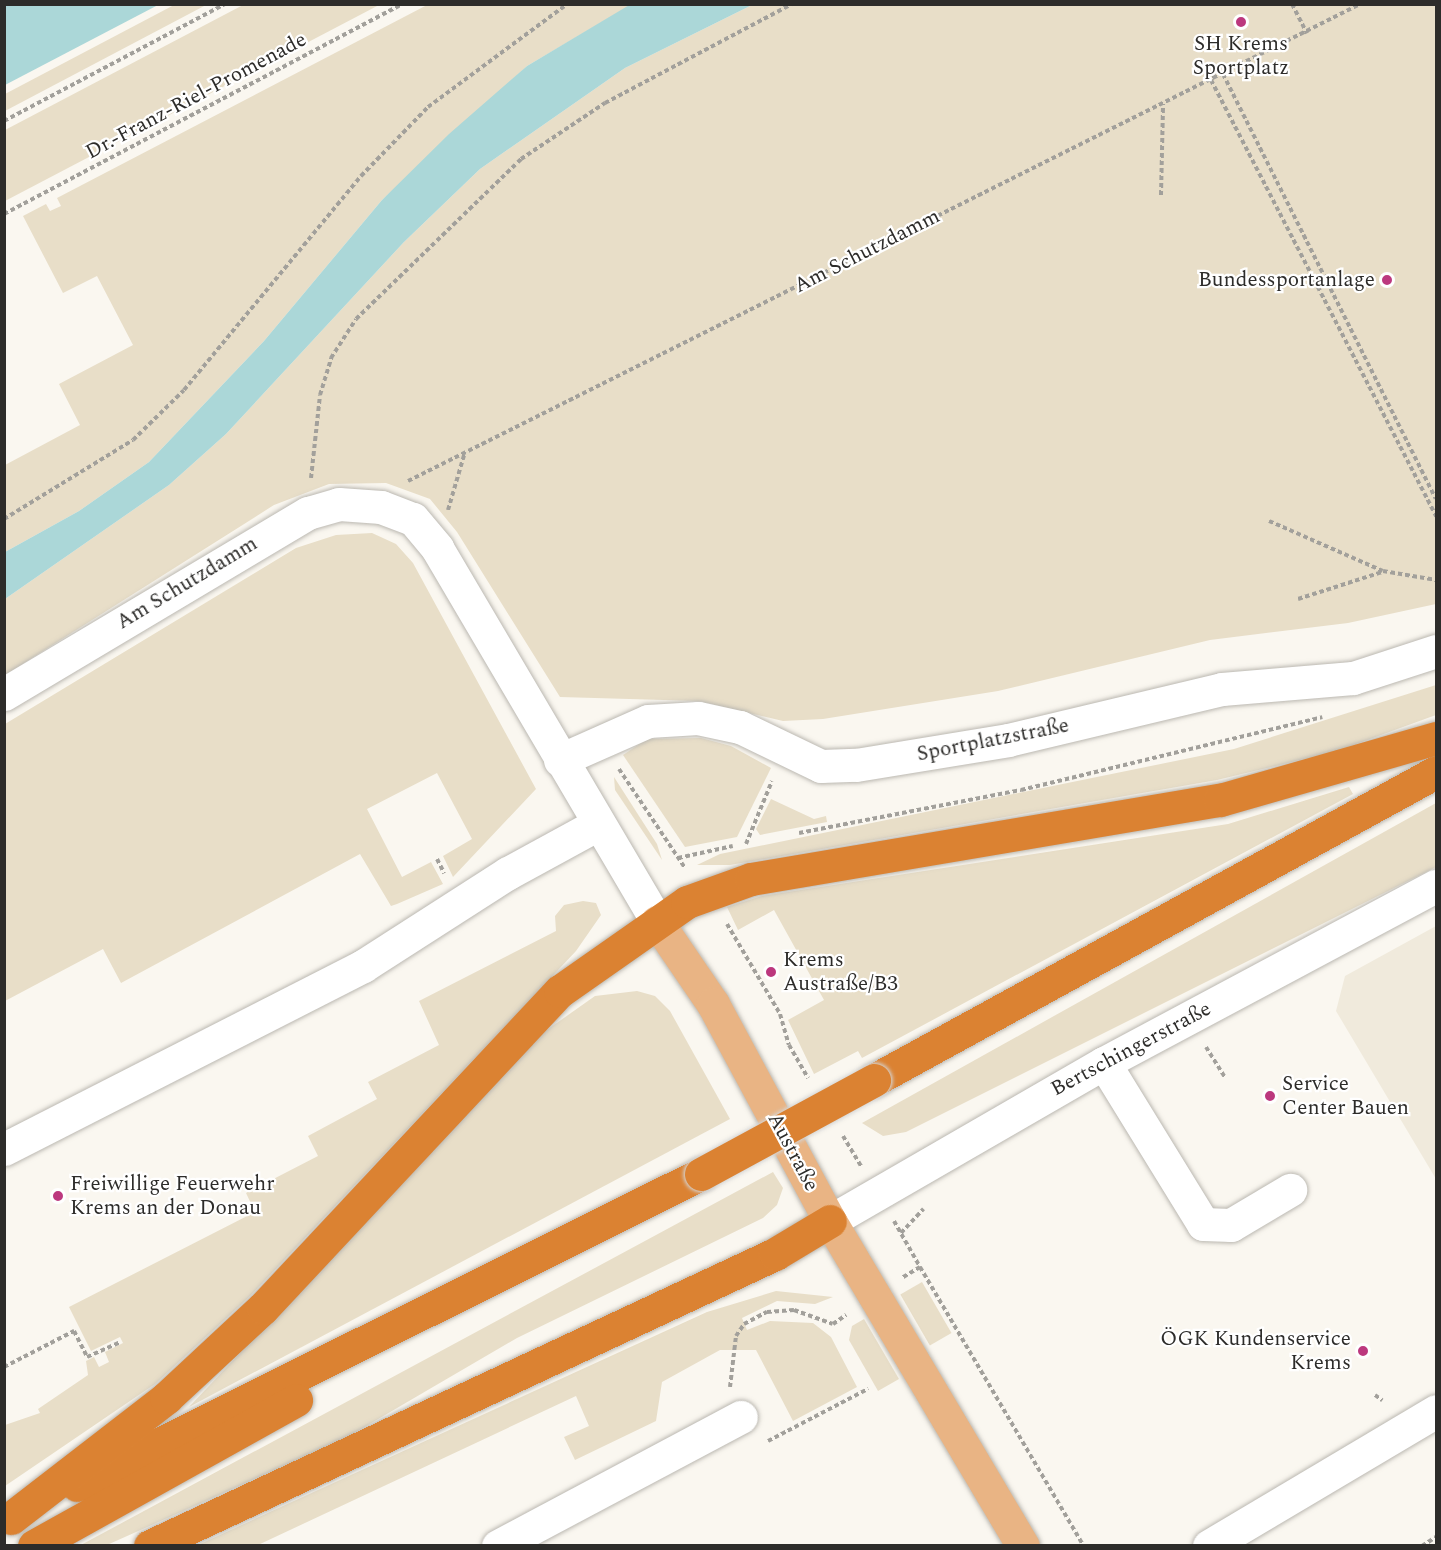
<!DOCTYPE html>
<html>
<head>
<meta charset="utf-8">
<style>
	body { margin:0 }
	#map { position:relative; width:1441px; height:1550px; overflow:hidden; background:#faf7f0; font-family:Spectral,serif }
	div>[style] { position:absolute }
	.built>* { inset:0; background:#f0eadc }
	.green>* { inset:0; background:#e8dec8; transform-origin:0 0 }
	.water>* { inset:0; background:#abd7d8 }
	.path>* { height:4px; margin-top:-2px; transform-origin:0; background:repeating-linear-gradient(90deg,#a2a09b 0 4.5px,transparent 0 7.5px) }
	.roads { filter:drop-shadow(0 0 2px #bbb8b1) drop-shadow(0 0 2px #bbb8b1) }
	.minor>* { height:33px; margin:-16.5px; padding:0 16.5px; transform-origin:16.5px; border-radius:16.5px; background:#fff }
	.major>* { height:33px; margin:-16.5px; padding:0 16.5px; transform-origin:16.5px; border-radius:16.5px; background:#e9b484 }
	.highway>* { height:33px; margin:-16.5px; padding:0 16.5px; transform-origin:16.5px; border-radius:16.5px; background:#db8232 }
	.bridges { filter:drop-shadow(0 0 2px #d5d5d4) drop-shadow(0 0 2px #d5d5d4) }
	.highway-bridge>* { height:33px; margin:-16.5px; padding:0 16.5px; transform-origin:16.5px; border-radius:16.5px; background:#db8232 }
	.dots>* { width:16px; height:16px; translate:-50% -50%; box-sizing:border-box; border:3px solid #fff; border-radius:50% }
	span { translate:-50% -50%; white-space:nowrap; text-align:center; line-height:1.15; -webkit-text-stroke:4.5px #fff; paint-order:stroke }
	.poi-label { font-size:21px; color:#2d2c2a }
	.right { translate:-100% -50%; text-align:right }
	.left { translate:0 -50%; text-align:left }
	.street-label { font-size:21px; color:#2d2c2a }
	.frame { position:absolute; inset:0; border:6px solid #2d2c2a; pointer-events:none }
</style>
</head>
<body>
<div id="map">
	<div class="built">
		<div style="clip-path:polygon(1436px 926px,1436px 1179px,1336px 1011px,1345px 976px)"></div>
	</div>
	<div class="green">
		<div style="clip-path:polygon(174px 5px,206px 5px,5px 111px,5px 94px)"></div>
		<div style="clip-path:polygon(243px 5px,379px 5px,5px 201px,5px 130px)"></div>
		<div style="clip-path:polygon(427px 5px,631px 5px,527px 66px,382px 200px,264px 341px,149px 462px,79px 511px,5px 552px,5px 465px,80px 425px,59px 384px,133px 345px,97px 276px,63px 293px,23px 216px,46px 204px,50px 211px,61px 206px,57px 198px)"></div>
		<div style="clip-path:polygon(752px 5px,1436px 5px,1436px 604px,1348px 623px,1210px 640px,998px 691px,823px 719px,783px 721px,699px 701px,560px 697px,457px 532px,430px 499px,386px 483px,329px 484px,274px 505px,5px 675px,5px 599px,169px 485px,226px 434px,404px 242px,480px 169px,625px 68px)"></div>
		<div style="clip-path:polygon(372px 533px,396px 544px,413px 563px,536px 789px,453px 877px,443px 856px,472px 839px,437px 773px,367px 809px,402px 877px,431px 862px,443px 884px,397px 904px,391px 906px,360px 854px,121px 983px,103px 949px,5px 1001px,5px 724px,296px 548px,336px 535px)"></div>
		<div style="clip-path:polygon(1436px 685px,1436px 715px,1337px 751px,1217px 780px,730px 865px,697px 865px,720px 854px,1234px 749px)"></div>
		<div style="clip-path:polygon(701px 738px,731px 746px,771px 768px,737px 837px,685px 847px,623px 755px,647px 739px)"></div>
		<div style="clip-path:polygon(614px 777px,657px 844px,662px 860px,615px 790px)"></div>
		<div style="clip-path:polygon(1349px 787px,1353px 794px,862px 1058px,858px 1051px,814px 1074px,788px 1020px,824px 1000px,774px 910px,738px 930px,727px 907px,762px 896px,1228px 824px)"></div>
		<div style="clip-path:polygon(771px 799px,814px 819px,826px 816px,827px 822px,760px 835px,756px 829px)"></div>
		<div style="clip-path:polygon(1436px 803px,1436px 867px,906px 1132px,883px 1136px,862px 1123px)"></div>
		<div style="clip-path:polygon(583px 901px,596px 903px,601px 915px,576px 951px,250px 1296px,155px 1384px,5px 1486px,5px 1425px,40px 1413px,38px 1409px,88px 1375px,86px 1361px,94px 1357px,99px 1367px,109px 1362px,105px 1352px,123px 1343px,120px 1337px,91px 1351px,69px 1307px,255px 1212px,246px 1193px,318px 1156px,308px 1136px,377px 1099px,368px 1082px,439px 1045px,419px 1001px,556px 931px,555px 916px,564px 905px)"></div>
		<div style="clip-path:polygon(637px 991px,655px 996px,670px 1011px,730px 1119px,189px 1407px,544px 1032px,595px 996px)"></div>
		<div style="clip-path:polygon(773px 1172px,783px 1188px,777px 1205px,763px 1218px,517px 1338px,344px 1439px,107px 1545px,79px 1546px)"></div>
		<div style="left:922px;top:1282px;width:59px;height:25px;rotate:60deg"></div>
		<div style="clip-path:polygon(776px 1291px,833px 1297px,815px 1304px,777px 1301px,742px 1318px,747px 1330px,770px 1321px,813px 1323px,831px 1337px,857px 1387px,793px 1421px,756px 1350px,720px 1350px,662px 1382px,656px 1421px,575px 1460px,564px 1437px,589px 1426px,576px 1396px,258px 1545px,198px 1545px,707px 1312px)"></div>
		<div style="clip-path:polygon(864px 1319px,899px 1379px,878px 1391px,849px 1340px,852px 1326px)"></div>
	</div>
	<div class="water">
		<div style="clip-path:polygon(5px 4px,158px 4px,158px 5px,5px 85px)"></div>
		<div style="clip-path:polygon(631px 4px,752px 5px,625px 68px,480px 169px,404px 242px,226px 434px,169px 485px,5px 599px,5px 552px,79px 511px,149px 462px,264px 341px,382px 200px,449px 134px,527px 66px)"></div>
	</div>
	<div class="path">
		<div style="left:1292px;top:4px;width:33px;rotate:63deg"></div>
		<div style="left:1223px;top:74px;width:475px;rotate:63.4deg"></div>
		<div style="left:1211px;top:80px;width:491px;rotate:62.7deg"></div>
		<div style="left:4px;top:121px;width:250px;rotate:-27.9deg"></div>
		<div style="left:1161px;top:195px;width:91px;rotate:-88.7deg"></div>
		<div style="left:4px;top:214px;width:450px;rotate:-27.8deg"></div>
		<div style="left:311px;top:478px;width:83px;rotate:-83.8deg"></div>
		<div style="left:320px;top:395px;width:39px;rotate:-73deg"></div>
		<div style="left:331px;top:358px;width:46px;rotate:-57.3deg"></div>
		<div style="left:356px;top:319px;width:230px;rotate:-44.1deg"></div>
		<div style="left:521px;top:159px;width:101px;rotate:-33.7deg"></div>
		<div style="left:605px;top:103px;width:212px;rotate:-27.9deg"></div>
		<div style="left:408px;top:481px;width:1065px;rotate:-26.61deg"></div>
		<div style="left:448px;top:510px;width:60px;rotate:-73.7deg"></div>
		<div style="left:4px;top:519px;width:151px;rotate:-31.5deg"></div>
		<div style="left:133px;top:440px;width:71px;rotate:-44.4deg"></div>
		<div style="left:184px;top:390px;width:278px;rotate:-50.4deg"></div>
		<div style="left:361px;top:176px;width:96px;rotate:-45.8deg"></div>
		<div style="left:428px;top:107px;width:173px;rotate:-36.5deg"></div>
		<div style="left:1269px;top:521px;width:124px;rotate:23.7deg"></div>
		<div style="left:1383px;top:571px;width:54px;rotate:9.6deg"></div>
		<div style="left:1298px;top:599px;width:88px;rotate:-17.8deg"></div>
		<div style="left:619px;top:769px;width:119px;rotate:56.3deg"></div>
		<div style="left:799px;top:833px;width:226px;rotate:-11deg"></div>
		<div style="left:1021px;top:790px;width:310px;rotate:-13.6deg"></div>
		<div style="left:746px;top:844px;width:68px;rotate:-67.6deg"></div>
		<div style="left:678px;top:858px;width:56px;rotate:-12.3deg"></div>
		<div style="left:437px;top:859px;width:16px;rotate:63deg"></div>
		<div style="left:727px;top:924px;width:104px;rotate:59.5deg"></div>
		<div style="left:780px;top:1014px;width:32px;rotate:74deg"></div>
		<div style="left:789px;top:1045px;width:38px;rotate:60deg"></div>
		<div style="left:1206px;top:1047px;width:36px;rotate:58deg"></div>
		<div style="left:843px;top:1136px;width:35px;rotate:59deg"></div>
		<div style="left:894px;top:1221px;width:53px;rotate:60.5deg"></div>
		<div style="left:920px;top:1267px;width:21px;rotate:149deg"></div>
		<div style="left:901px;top:1233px;width:33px;rotate:-47deg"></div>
		<div style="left:920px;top:1267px;width:324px;rotate:59.6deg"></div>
		<div style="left:4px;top:1367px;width:79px;rotate:-27.2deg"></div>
		<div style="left:74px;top:1331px;width:29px;rotate:63deg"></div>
		<div style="left:87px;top:1357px;width:37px;rotate:-24deg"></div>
		<div style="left:730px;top:1387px;width:51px;rotate:-83.3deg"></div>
		<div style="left:736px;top:1336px;width:14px;rotate:-56deg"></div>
		<div style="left:744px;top:1324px;width:26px;rotate:-28deg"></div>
		<div style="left:767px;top:1312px;width:27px;rotate:-4deg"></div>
		<div style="left:794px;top:1310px;width:41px;rotate:19.7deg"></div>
		<div style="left:833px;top:1324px;width:16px;rotate:-35deg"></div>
		<div style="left:1375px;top:1395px;width:9px;rotate:36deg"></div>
		<div style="left:768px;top:1441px;width:113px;rotate:-27.5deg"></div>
		<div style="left:1422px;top:1546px;width:17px;rotate:-33deg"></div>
	</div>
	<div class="roads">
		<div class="minor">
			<div style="left:4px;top:694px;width:354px;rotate:-30.8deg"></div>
			<div style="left:308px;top:513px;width:32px;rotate:-16deg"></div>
			<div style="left:339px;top:504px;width:42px;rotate:4.1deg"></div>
			<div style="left:381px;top:507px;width:34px;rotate:21deg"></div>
			<div style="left:413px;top:519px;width:38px;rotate:50deg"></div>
			<div style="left:437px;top:548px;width:434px;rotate:59.5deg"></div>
			<div style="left:560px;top:760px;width:96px;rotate:-23.9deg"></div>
			<div style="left:648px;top:721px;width:50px;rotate:-3.4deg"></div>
			<div style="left:698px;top:718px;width:43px;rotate:12.1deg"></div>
			<div style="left:740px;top:727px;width:90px;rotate:25.7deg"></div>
			<div style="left:821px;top:766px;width:35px;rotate:-2deg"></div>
			<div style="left:856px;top:765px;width:154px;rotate:-9.3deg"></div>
			<div style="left:1008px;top:740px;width:220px;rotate:-13.4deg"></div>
			<div style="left:1222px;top:689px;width:131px;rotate:-4.8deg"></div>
			<div style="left:1353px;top:678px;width:87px;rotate:-18deg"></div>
			<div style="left:1104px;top:1063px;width:189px;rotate:58.4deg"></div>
			<div style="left:1203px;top:1224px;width:28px;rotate:2deg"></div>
			<div style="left:1231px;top:1225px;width:69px;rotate:-30.7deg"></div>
			<div style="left:4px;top:1149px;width:403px;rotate:-27deg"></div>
			<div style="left:363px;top:966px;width:172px;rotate:-32.7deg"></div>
			<div style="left:508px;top:873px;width:100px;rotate:-28.6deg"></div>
			<div style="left:830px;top:1221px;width:316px;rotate:-30deg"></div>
			<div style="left:1104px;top:1063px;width:376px;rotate:-28.1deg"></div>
			<div style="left:498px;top:1546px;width:275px;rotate:-28deg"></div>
			<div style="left:1209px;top:1546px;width:264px;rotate:-30.7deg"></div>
		</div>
		<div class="major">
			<div style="left:657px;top:922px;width:99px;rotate:55.7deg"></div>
			<div style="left:713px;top:1004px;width:247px;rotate:61.7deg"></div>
			<div style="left:830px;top:1221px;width:378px;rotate:59.3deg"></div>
		</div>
		<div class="highway">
			<div style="left:874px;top:1080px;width:641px;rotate:-28.72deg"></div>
			<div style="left:77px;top:1485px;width:697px;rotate:-26.49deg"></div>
			<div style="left:11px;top:1518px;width:196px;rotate:-37.7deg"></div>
			<div style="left:166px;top:1398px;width:132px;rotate:-42.9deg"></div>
			<div style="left:263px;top:1308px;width:434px;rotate:-46.9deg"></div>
			<div style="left:560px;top:991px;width:155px;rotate:-35deg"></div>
			<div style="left:687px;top:902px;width:68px;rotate:-19.8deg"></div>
			<div style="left:751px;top:879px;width:476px;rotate:-9.6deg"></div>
			<div style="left:1220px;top:800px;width:225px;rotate:-16deg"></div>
			<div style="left:34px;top:1546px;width:300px;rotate:-29.1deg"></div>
			<div style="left:150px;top:1546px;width:690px;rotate:-25.04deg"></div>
			<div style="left:775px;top:1254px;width:64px;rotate:-31deg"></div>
		</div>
	</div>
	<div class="bridges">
		<div class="highway-bridge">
			<div style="left:701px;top:1174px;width:197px;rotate:-28.5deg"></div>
		</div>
	</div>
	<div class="dots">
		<div style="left:1241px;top:22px;background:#bc387e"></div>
		<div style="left:1387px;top:280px;background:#bc387e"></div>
		<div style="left:771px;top:972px;background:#bc387e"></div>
		<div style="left:1270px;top:1096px;background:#bc387e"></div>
		<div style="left:58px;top:1196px;background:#bc387e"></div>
		<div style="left:1363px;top:1351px;background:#bc387e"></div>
	</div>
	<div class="poi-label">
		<span style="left:1241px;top:56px">SH Krems<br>Sportplatz</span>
		<span class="right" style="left:1375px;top:280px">Bundessportanlage</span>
		<span class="left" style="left:783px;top:972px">Krems<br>Austraße/B3</span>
		<span class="left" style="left:1282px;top:1096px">Service<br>Center Bauen</span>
		<span class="left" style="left:70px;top:1196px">Freiwillige Feuerwehr<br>Krems an der Donau</span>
		<span class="right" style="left:1351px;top:1351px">ÖGK Kundenservice<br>Krems</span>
	</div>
	<div class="street-label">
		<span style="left:196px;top:96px;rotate:-28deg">Dr.-Franz-Riel-Promenade</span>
		<span style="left:867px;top:251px;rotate:-27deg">Am Schutzdamm</span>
		<span style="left:187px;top:583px;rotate:-31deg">Am Schutzdamm</span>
		<span style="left:993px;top:740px;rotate:-11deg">Sportplatzstraße</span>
		<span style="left:1131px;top:1049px;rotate:-28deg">Bertschingerstraße</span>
		<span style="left:793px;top:1152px;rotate:62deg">Austraße</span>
	</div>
	<div class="frame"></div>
</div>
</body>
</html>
